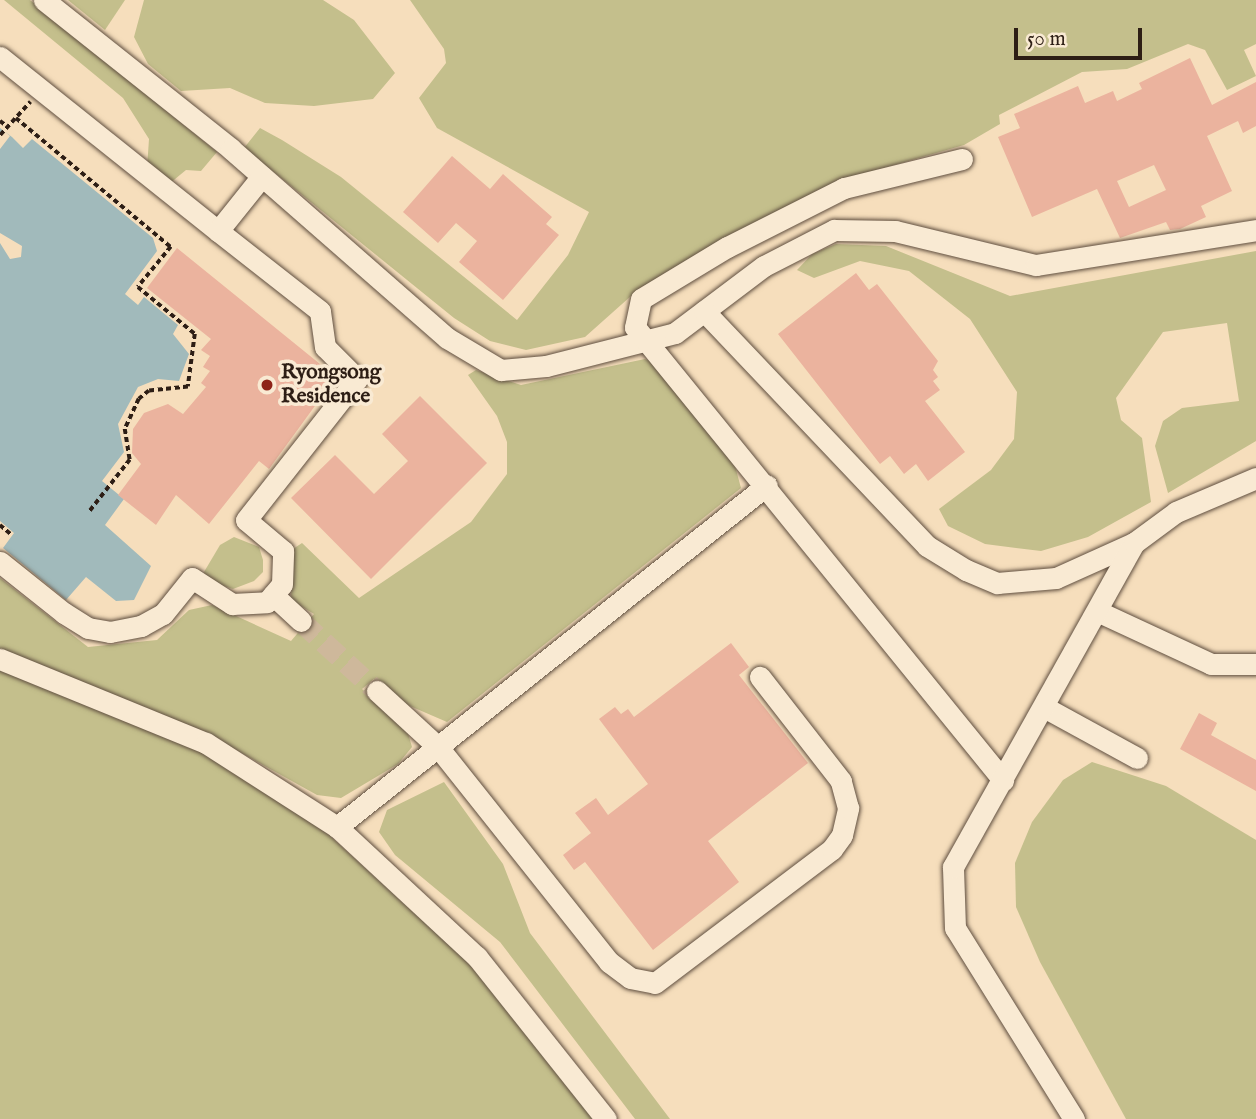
<!DOCTYPE html>
<html>
<head>
<meta charset="utf-8">
<style>
	body { margin:0 }
	#map { position:relative; width:1256px; height:1119px; overflow:hidden; background:#f6debc; font-family:"IM FELL English",serif }
	div>[style] { position:absolute }
	.green>* { inset:0; background:#c4bf8c }
	.water>* { inset:0; background:#a1babb }
	.building>* { inset:0; background:#ebb39e }
	.minor-tunnel>* { height:21px; margin-top:-10.5px; transform-origin:0; background:repeating-linear-gradient(90deg,#ceb89b 0 21px,transparent 0 31px) }
	.path>* { height:3.5px; margin-top:-1.75px; transform-origin:0; background:repeating-linear-gradient(90deg,#2d1e15 0 5px,transparent 0 8.5px) }
	.roads { filter:drop-shadow(0 0 2px #5f4e3f) drop-shadow(0 0 2px #5f4e3f) }
	.minor>* { height:21px; margin:-10.5px; padding:0 10.5px; transform-origin:10.5px; border-radius:10.5px; background:#f9ead3 }
	.dots>* { width:19px; height:19px; translate:-50% -50%; box-sizing:border-box; border:4px solid #f9ead3; border-radius:50% }
	span { translate:-50% -50%; white-space:nowrap; text-align:center; line-height:1.15; -webkit-text-stroke:7px #f9ead3; paint-order:stroke }
	.poi-label { font-size:21px; color:#2d1e15; font-weight:700 }
	.left { translate:0 -50%; text-align:left }
	.scale { position:absolute; left:1014px; top:28px; width:128px; height:32px; box-sizing:border-box; border:4px solid #2d1e15; border-top:0; padding-left:9px; font-size:21px; line-height:24px; white-space:nowrap; color:#2d1e15; -webkit-text-stroke:5px #f9ead3; paint-order:stroke }
</style>
</head>
<body>
<div id="map">
	<div class="green">
		<div style="clip-path:polygon(4px 0,30px 0,217px 152px,201px 171px,186px 170px,169px 184px,147px 168px,149px 139px,123px 98px)"></div>
		<div style="clip-path:polygon(68px 0,125px 0,105px 30px)"></div>
		<div style="clip-path:polygon(144px 0,323px 0,354px 20px,395px 73px,373px 99px,314px 106px,265px 103px,230px 88px,181px 91px,148px 64px,134px 37px)"></div>
		<div style="clip-path:polygon(410px 0,1256px 0,1256px 44px,1244px 50px,1256px 76px,1227px 90px,1205px 50px,1188px 44px,1127px 69px,1082px 72px,999px 115px,1000px 124px,964px 145px,849px 178px,640px 288px,585px 337px,526px 350px,490px 341px,454px 318px,244px 148px,260px 128px,282px 140px,341px 177px,517px 320px,568px 255px,589px 212px,437px 128px,419px 98px,446px 63px,444px 49px)"></div>
		<div style="clip-path:polygon(836px 244px,886px 246px,1010px 296px,1256px 251px,1256px 441px,1168px 493px,1155px 446px,1163px 421px,1182px 408px,1239px 401px,1227px 323px,1163px 332px,1116px 398px,1121px 420px,1142px 438px,1151px 502px,1088px 537px,1041px 551px,985px 544px,948px 526px,939px 509px,991px 470px,1014px 439px,1017px 392px,970px 319px,909px 271px,860px 261px,814px 278px,797px 270px,812px 254px)"></div>
		<div style="clip-path:polygon(645px 359px,668px 368px,735px 466px,741px 488px,447px 722px,403px 703px,374px 679px,362px 689px,407px 730px,412px 747px,398px 764px,341px 798px,317px 795px,209px 735px,0 649px,0 578px,88px 647px,157px 640px,189px 610px,212px 605px,291px 641px,314px 614px,291px 600px,293px 549px,302px 543px,359px 598px,471px 522px,507px 474px,507px 442px,497px 416px,468px 375px,476px 370px,521px 385px)"></div>
		<div style="clip-path:polygon(234px 537px,259px 547px,263px 560px,263px 572px,254px 581px,233px 589px,206px 580px,204px 572px,220px 545px)"></div>
		<div style="clip-path:polygon(0 669px,200px 750px,328px 834px,475px 969px,595px 1119px,0 1119px)"></div>
		<div style="clip-path:polygon(1092px 762px,1166px 786px,1256px 840px,1256px 1119px,1126px 1119px,1040px 962px,1016px 907px,1015px 863px,1032px 822px,1063px 780px)"></div>
		<div style="clip-path:polygon(444px 782px,503px 864px,530px 933px,670px 1119px,635px 1119px,500px 942px,395px 855px,379px 832px,387px 810px)"></div>
	</div>
	<div class="water">
		<div style="clip-path:polygon(0 128px,12px 137px,23px 148px,32px 139px,153px 238px,157px 251px,125px 294px,138px 305px,144px 297px,178px 325px,173px 334px,189px 354px,179px 381px,158px 379px,138px 387px,118px 424px,124px 452px,102px 481px,124px 499px,105px 525px,151px 566px,134px 600px,116px 601px,86px 577px,66px 600px,3px 548px,14px 533px,0 521px,0 243px,10px 259px,21px 257px,22px 246px,0 233px,0 149px,10px 136px,4px 131px,0 135px)"></div>
	</div>
	<div class="building">
		<div style="clip-path:polygon(evenodd,1190px 58px,1212px 105px,1256px 82px,1256px 126px,1243px 133px,1238px 121px,1207px 136px,1232px 191px,1201px 206px,1206px 217px,1180px 229px,1170px 230px,1166px 222px,1120px 238px,1097px 189px,1032px 217px,998px 137px,1020px 128px,1014px 114px,1078px 86px,1085px 103px,1113px 91px,1117px 101px,1142px 89px,1139px 83px,1190px 58px,1154px 165px,1166px 190px,1129px 207px,1117px 181px,1154px 165px)"></div>
		<div style="clip-path:polygon(452px 156px,490px 189px,503px 174px,552px 217px,546px 224px,559px 235px,503px 300px,459px 262px,477px 241px,456px 223px,438px 243px,403px 212px)"></div>
		<div style="clip-path:polygon(177px 248px,336px 377px,269px 469px,259px 461px,209px 524px,176px 495px,156px 525px,118px 495px,141px 464px,132px 453px,133px 429px,144px 413px,168px 404px,183px 414px,206px 387px,201px 383px,210px 371px,203px 367px,210px 356px,201px 350px,211px 339px,147px 288px)"></div>
		<div style="clip-path:polygon(856px 273px,869px 290px,877px 284px,938px 361px,933px 370px,938px 377px,933px 381px,940px 390px,925px 401px,965px 452px,928px 481px,916px 464px,904px 474px,890px 456px,880px 464px,778px 334px)"></div>
		<div style="clip-path:polygon(420px 396px,487px 463px,371px 579px,291px 498px,335px 455px,374px 494px,408px 461px,382px 434px)"></div>
		<div style="clip-path:polygon(731px 643px,749px 667px,739px 675px,808px 763px,708px 841px,739px 882px,653px 950px,585px 862px,574px 870px,563px 855px,591px 833px,575px 813px,596px 798px,608px 815px,648px 784px,599px 719px,615px 707px,621px 714px,628px 709px,634px 717px)"></div>
		<div style="clip-path:polygon(1199px 713px,1217px 723px,1211px 735px,1256px 760px,1256px 791px,1180px 749px)"></div>
	</div>
	<div class="minor-tunnel">
		<div style="left:301px;top:621px;width:103px;rotate:42.6deg"></div>
	</div>
	<div class="path">
		<div style="left:16px;top:118px;width:202px;rotate:39.8deg"></div>
		<div style="left:171px;top:247px;width:52px;rotate:129.5deg"></div>
		<div style="left:138px;top:287px;width:74px;rotate:39.5deg"></div>
		<div style="left:195px;top:334px;width:53px;rotate:97.5deg"></div>
		<div style="left:188px;top:387px;width:39px;rotate:174deg"></div>
		<div style="left:149px;top:391px;width:13px;rotate:141deg"></div>
		<div style="left:139px;top:399px;width:33px;rotate:115deg"></div>
		<div style="left:125px;top:429px;width:31px;rotate:81deg"></div>
		<div style="left:130px;top:460px;width:65px;rotate:128.1deg"></div>
		<div style="left:0;top:121px;width:10px;rotate:37deg"></div>
		<div style="left:0;top:135px;width:45px;rotate:-47.7deg"></div>
		<div style="left:0;top:525px;width:16px;rotate:40deg"></div>
	</div>
	<div class="roads">
		<div class="minor">
			<div style="left:44px;top:0;width:239px;rotate:38.5deg"></div>
			<div style="left:231px;top:149px;width:287px;rotate:41.2deg"></div>
			<div style="left:447px;top:338px;width:63px;rotate:30.7deg"></div>
			<div style="left:501px;top:370px;width:45px;rotate:-5.1deg"></div>
			<div style="left:546px;top:366px;width:133px;rotate:-14.3deg"></div>
			<div style="left:675px;top:333px;width:111px;rotate:-37deg"></div>
			<div style="left:764px;top:266px;width:79px;rotate:-27.2deg"></div>
			<div style="left:834px;top:230px;width:61px;rotate:0.9deg"></div>
			<div style="left:895px;top:231px;width:145px;rotate:13.6deg"></div>
			<div style="left:1036px;top:265px;width:223px;rotate:-9deg"></div>
			<div style="left:0;top:57px;width:279px;rotate:38.6deg"></div>
			<div style="left:962px;top:159px;width:122px;rotate:166.2deg"></div>
			<div style="left:844px;top:188px;width:131px;rotate:153.2deg"></div>
			<div style="left:727px;top:247px;width:100px;rotate:148.8deg"></div>
			<div style="left:641px;top:299px;width:29px;rotate:102deg"></div>
			<div style="left:635px;top:327px;width:584px;rotate:50.91deg"></div>
			<div style="left:704px;top:311px;width:324px;rotate:46.5deg"></div>
			<div style="left:927px;top:546px;width:46px;rotate:31.6deg"></div>
			<div style="left:966px;top:570px;width:34px;rotate:23deg"></div>
			<div style="left:997px;top:583px;width:59px;rotate:-4.8deg"></div>
			<div style="left:1056px;top:578px;width:85px;rotate:-24.2deg"></div>
			<div style="left:0;top:562px;width:82px;rotate:38.6deg"></div>
			<div style="left:64px;top:613px;width:28px;rotate:32deg"></div>
			<div style="left:88px;top:628px;width:22px;rotate:10deg"></div>
			<div style="left:110px;top:632px;width:32px;rotate:-11deg"></div>
			<div style="left:141px;top:626px;width:25px;rotate:-29deg"></div>
			<div style="left:163px;top:614px;width:46px;rotate:-51.1deg"></div>
			<div style="left:192px;top:578px;width:48px;rotate:33deg"></div>
			<div style="left:232px;top:604px;width:35px;rotate:-3deg"></div>
			<div style="left:267px;top:602px;width:23px;rotate:-50deg"></div>
			<div style="left:282px;top:584px;width:33px;rotate:-88deg"></div>
			<div style="left:283px;top:551px;width:48px;rotate:-140deg"></div>
			<div style="left:246px;top:520px;width:179px;rotate:-51.8deg"></div>
			<div style="left:357px;top:379px;width:45px;rotate:-135deg"></div>
			<div style="left:325px;top:347px;width:36px;rotate:-98deg"></div>
			<div style="left:320px;top:311px;width:130px;rotate:-141.9deg"></div>
			<div style="left:218px;top:231px;width:70px;rotate:-51.3deg"></div>
			<div style="left:273px;top:595px;width:38px;rotate:43deg"></div>
			<div style="left:1097px;top:611px;width:126px;rotate:24.9deg"></div>
			<div style="left:1211px;top:664px;width:45px"></div>
			<div style="left:0;top:659px;width:222px;rotate:22.2deg"></div>
			<div style="left:206px;top:743px;width:156px;rotate:32.7deg"></div>
			<div style="left:337px;top:827px;width:191px;rotate:42.9deg"></div>
			<div style="left:477px;top:957px;width:207px;rotate:51.5deg"></div>
			<div style="left:377px;top:691px;width:83px;rotate:42.6deg"></div>
			<div style="left:438px;top:747px;width:275px;rotate:51.5deg"></div>
			<div style="left:609px;top:962px;width:26px;rotate:37deg"></div>
			<div style="left:630px;top:978px;width:25px;rotate:11deg"></div>
			<div style="left:655px;top:983px;width:222px;rotate:-37.1deg"></div>
			<div style="left:832px;top:849px;width:17px;rotate:-54deg"></div>
			<div style="left:842px;top:835px;width:28px;rotate:-77deg"></div>
			<div style="left:848px;top:808px;width:28px;rotate:-105deg"></div>
			<div style="left:841px;top:781px;width:132px;rotate:-127.9deg"></div>
			<div style="left:1044px;top:707px;width:106px;rotate:28.7deg"></div>
			<div style="left:337px;top:827px;width:549px;rotate:-38.5deg"></div>
			<div style="left:1074px;top:1119px;width:225px;rotate:-121.9deg"></div>
			<div style="left:955px;top:928px;width:61px;rotate:-91.9deg"></div>
			<div style="left:953px;top:867px;width:371px;rotate:-60.8deg"></div>
			<div style="left:1134px;top:543px;width:52px;rotate:-36.4deg"></div>
			<div style="left:1176px;top:512px;width:87px;rotate:-23deg"></div>
		</div>
	</div>
	<div class="dots">
		<div style="left:267px;top:385px;background:#8f2418"></div>
	</div>
	<div class="poi-label">
		<span class="left" style="left:281px;top:385px">Ryongsong<br>Residence</span>
	</div>
	<div class="scale">50 m</div>
</div>
</body>
</html>
